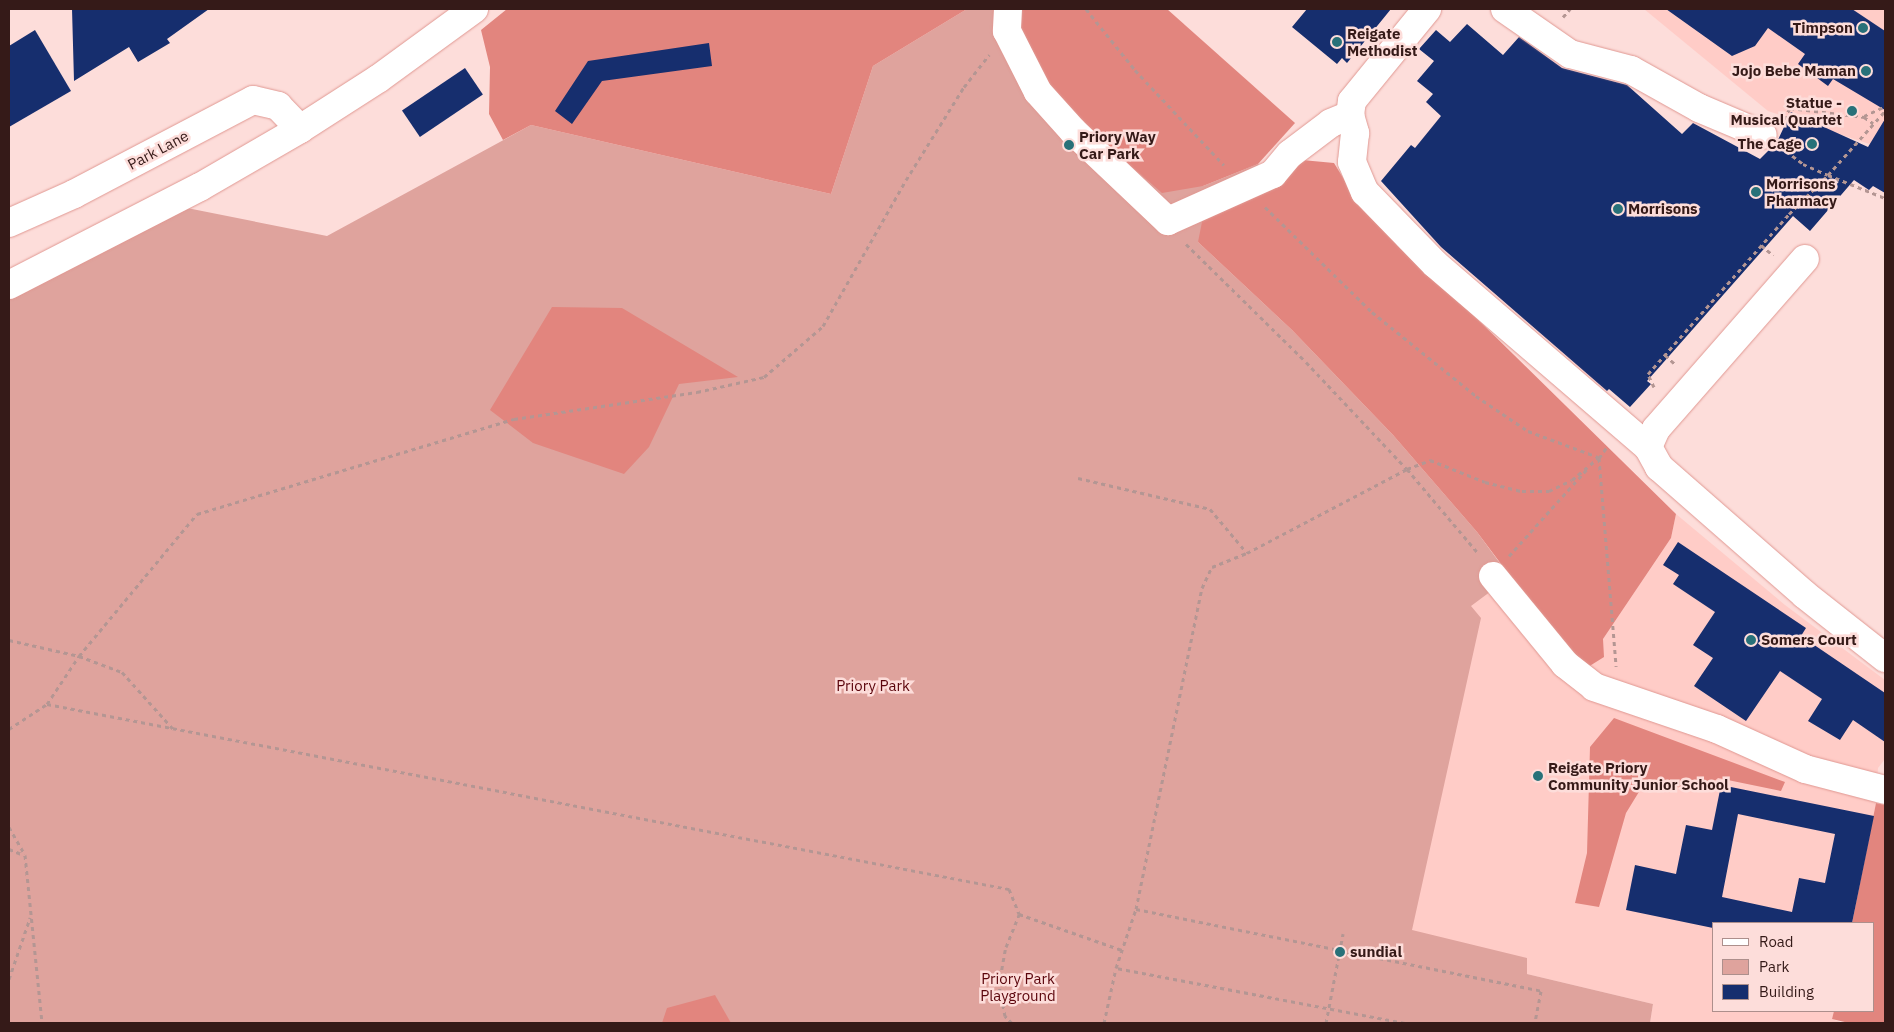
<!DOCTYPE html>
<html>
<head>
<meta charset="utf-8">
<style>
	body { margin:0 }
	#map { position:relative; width:1894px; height:1032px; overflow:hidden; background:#fdddda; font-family:"IBM Plex Sans",sans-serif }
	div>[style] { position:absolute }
	.built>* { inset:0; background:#ffccc7 }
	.green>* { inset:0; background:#dfa39d }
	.forest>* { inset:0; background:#e2857e }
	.building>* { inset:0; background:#162e6e; transform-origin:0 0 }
	.path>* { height:3px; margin-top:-1.5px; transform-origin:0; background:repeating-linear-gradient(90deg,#b49693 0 4px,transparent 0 8px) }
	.roads { filter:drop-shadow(0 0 1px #e09892) drop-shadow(0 0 1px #e09892) }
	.minor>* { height:28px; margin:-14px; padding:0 14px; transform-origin:14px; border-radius:14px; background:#fff }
	.dots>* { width:14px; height:14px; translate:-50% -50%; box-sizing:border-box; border:2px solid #fdddda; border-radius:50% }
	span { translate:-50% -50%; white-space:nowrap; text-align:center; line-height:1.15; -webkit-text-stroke:5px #fdddda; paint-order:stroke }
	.poi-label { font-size:15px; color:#351a18; font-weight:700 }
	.right { translate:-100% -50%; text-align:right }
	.left { translate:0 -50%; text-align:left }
	.street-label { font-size:15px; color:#351a18 }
	.park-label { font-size:15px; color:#5b050c }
	.frame { position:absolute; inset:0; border:10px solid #351a18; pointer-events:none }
	.legend { position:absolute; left:1712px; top:922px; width:162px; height:90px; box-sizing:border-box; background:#fdddda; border:1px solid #ad8f8c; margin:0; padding:6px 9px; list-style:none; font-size:15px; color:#351a18 }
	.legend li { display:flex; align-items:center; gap:10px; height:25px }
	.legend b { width:25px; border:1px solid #ad8f8c }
</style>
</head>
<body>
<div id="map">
	<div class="built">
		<div style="clip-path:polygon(1644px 9px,1885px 9px,1885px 149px,1768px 111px)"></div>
		<div style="clip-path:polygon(1676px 514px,1785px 605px,1885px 680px,1885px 759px,1878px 768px,1876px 803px,1852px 923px,1713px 923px,1713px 1011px,1834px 1011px,1832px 1019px,1843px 1023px,1650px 1023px,1653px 1004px,1527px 974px,1394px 925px,1195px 784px,1510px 577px,1603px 639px,1671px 538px)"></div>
	</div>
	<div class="green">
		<div style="clip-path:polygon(967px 9px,1021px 9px,1203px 186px,1258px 164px,1278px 186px,1253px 198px,1198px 242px,1292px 330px,1393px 435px,1477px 532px,1510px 577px,1471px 606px,1481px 618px,1412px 930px,1527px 958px,1527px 974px,1653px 1004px,1650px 1023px,9px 1023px,9px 296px,182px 207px,327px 236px,531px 125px,831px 194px,873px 66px)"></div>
	</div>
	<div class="forest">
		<div style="clip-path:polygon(507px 9px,967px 9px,873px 66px,831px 194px,531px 125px,503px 140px,489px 114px,490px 67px,481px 30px)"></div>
		<div style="clip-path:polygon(1021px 9px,1167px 9px,1295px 123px,1258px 164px,1203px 186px,1162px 193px,1097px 137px,1042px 75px,1021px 26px)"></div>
		<div style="clip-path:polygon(1302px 160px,1334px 163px,1358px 202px,1676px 514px,1671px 538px,1603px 639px,1604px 657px,1588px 667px,1546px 624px,1477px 532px,1393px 435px,1292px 330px,1198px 242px,1203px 217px,1278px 186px)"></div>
		<div style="clip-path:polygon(552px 307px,622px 308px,738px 377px,679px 384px,649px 447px,624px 474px,533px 443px,490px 410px)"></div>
		<div style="clip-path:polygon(1614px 718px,1785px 782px,1781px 791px,1718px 778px,1703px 791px,1645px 782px,1626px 813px,1599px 907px,1575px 903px,1587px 853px,1590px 747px)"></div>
		<div style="clip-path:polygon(1876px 803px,1885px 805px,1885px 1023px,1849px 1023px,1832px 1019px,1834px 1011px,1873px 1011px,1873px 923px,1852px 923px)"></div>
		<div style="clip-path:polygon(715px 995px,731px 1023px,662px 1023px,667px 1008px)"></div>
	</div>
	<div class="building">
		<div style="clip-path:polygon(72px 9px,209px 9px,167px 39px,170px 43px,138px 62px,129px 47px,74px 81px)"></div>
		<div style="clip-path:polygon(1307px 9px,1391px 9px,1347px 63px,1342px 58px,1337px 64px,1292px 27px)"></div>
		<div style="clip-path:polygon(1666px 9px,1852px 9px,1885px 31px,1885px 110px,1833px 79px,1828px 86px,1798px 64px,1805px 54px,1768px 28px,1755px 46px,1732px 56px)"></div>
		<div style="clip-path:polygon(1467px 24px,1503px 55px,1519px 37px,1562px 68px,1627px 85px,1682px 134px,1693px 123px,1760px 159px,1777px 142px,1791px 112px,1868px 147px,1885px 119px,1885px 193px,1873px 186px,1869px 190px,1854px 180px,1810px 231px,1793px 216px,1647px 381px,1651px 384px,1630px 407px,1609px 389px,1607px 391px,1441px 247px,1381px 181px,1411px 145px,1415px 148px,1441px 116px,1426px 102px,1433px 94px,1417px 81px,1434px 61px,1419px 49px,1436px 30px,1450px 42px)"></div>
		<div style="clip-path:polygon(35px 30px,71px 91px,9px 127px,9px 46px)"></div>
		<div style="clip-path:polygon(709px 43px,712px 66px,602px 81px,572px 124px,555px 111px,588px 61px)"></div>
		<div style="left:465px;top:68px;width:32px;height:76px;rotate:56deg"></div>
		<div style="clip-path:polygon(1678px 542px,1806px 628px,1801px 636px,1885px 693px,1885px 742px,1853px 720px,1840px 740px,1808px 721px,1822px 699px,1780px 671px,1746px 721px,1694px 686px,1713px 658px,1693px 645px,1715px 612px,1673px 584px,1679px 575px,1663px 565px)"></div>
		<div style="clip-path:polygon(evenodd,1721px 785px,1874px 816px,1852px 923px,1713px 923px,1713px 928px,1626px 910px,1635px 865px,1676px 874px,1686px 825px,1712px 830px,1721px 785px,1738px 814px,1835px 834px,1825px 883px,1799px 878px,1792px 912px,1722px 897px,1738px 814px)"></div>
	</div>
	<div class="path">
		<div style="left:1086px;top:9px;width:78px;rotate:51.2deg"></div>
		<div style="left:1135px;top:70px;width:130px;rotate:46.9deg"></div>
		<div style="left:1563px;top:17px;width:11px;rotate:-49deg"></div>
		<div style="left:1864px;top:116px;width:23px;rotate:-25deg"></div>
		<div style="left:1784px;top:119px;width:13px;rotate:-61deg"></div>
		<div style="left:1790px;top:108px;width:75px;rotate:6.9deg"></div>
		<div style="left:1864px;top:117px;width:11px;rotate:34deg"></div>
		<div style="left:1786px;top:151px;width:21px;rotate:37deg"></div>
		<div style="left:1803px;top:164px;width:27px;rotate:24deg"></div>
		<div style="left:1828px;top:175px;width:86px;rotate:-48.3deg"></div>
		<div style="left:1265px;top:207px;width:150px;rotate:44.5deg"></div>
		<div style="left:1372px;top:312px;width:134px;rotate:38.9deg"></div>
		<div style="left:1476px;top:396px;width:63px;rotate:33.9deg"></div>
		<div style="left:1528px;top:431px;width:75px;rotate:20.4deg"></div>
		<div style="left:1186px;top:244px;width:168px;rotate:44.5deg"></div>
		<div style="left:1306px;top:362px;width:147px;rotate:46.7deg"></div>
		<div style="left:1407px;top:469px;width:110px;rotate:49.8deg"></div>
		<div style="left:1761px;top:245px;width:16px;rotate:40deg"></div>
		<div style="left:1665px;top:355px;width:15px;rotate:42deg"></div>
		<div style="left:1654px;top:387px;width:14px;rotate:-115deg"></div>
		<div style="left:1648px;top:374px;width:213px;rotate:-48.6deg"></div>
		<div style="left:1789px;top:214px;width:55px;rotate:-45deg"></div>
		<div style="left:1828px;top:175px;width:61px;rotate:22deg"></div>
		<div style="left:1599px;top:458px;width:14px;rotate:-54deg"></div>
		<div style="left:1599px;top:458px;width:209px;rotate:85.3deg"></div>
		<div style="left:1078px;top:478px;width:136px;rotate:13.2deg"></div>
		<div style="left:1210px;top:509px;width:57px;rotate:49.9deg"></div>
		<div style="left:1509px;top:556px;width:117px;rotate:-48.1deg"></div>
		<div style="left:9px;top:640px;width:72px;rotate:12.9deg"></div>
		<div style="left:79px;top:656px;width:46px;rotate:20.4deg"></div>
		<div style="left:122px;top:672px;width:79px;rotate:48.1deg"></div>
		<div style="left:47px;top:704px;width:980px;rotate:10.89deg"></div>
		<div style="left:1009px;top:889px;width:27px;rotate:68deg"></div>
		<div style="left:9px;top:729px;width:45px;rotate:-33.3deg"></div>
		<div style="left:47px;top:704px;width:58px;rotate:-56.3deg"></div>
		<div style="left:79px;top:656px;width:185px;rotate:-50.3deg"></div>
		<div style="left:197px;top:514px;width:331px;rotate:-16.7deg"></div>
		<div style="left:514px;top:419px;width:185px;rotate:-8.4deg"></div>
		<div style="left:697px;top:392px;width:69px;rotate:-12.6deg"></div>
		<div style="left:764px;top:377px;width:78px;rotate:-40.8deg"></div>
		<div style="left:823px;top:326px;width:168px;rotate:-60.4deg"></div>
		<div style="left:906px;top:180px;width:110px;rotate:-58.1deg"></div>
		<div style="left:964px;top:87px;width:41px;rotate:-52deg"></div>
		<div style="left:9px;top:827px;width:32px;rotate:60deg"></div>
		<div style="left:25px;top:855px;width:169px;rotate:84.2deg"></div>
		<div style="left:9px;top:849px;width:16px;rotate:22deg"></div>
		<div style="left:1136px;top:909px;width:413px;rotate:11.4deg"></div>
		<div style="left:1541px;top:991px;width:33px;rotate:101deg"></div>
		<div style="left:9px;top:979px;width:65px;rotate:-71deg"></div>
		<div style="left:1012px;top:1023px;width:10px;rotate:-135deg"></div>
		<div style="left:1005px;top:1016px;width:32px;rotate:-101deg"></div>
		<div style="left:999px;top:985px;width:39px;rotate:-80deg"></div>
		<div style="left:1006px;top:947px;width:35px;rotate:-68deg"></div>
		<div style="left:1019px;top:914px;width:109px;rotate:19.3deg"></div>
		<div style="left:1104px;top:1023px;width:56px;rotate:-77.7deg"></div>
		<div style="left:1326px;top:1023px;width:91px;rotate:-79.2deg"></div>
		<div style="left:1405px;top:1023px;width:294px;rotate:-169.2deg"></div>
		<div style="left:1116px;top:968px;width:62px;rotate:-71.3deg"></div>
		<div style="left:1136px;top:909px;width:328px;rotate:-78.4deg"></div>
		<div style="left:1202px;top:588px;width:23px;rotate:-65deg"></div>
		<div style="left:1212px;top:567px;width:38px;rotate:-22deg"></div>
		<div style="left:1247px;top:553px;width:181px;rotate:-27.7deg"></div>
		<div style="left:1407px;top:469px;width:25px;rotate:-21deg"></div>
		<div style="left:1430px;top:460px;width:59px;rotate:21.8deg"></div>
		<div style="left:1485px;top:482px;width:38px;rotate:14deg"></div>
		<div style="left:1522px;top:491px;width:27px"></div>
		<div style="left:1549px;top:491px;width:25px;rotate:-26deg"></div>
		<div style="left:1572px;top:480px;width:35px;rotate:-40deg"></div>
	</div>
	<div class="roads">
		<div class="minor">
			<div style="left:1008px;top:9px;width:22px;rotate:93deg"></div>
			<div style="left:1007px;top:31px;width:68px;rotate:63.1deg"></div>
			<div style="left:1038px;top:92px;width:52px;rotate:48.1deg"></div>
			<div style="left:1073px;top:131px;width:131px;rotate:43.5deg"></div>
			<div style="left:1168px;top:221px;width:115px;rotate:-24.1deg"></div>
			<div style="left:1273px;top:174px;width:26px;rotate:-50deg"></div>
			<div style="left:1290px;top:154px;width:51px;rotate:-37.1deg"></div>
			<div style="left:1331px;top:123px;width:21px;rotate:-23deg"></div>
			<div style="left:1350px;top:115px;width:14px;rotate:-82deg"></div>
			<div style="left:1352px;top:101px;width:119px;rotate:-50.8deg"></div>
			<div style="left:1505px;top:9px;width:79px;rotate:34.7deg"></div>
			<div style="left:1570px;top:54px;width:63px;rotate:14.7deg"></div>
			<div style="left:1631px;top:70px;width:78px;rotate:29.2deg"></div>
			<div style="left:1699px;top:108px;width:69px;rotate:22.9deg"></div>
			<div style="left:1350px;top:115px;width:19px;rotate:74deg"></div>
			<div style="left:1355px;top:133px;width:29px;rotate:96deg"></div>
			<div style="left:1352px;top:162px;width:33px;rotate:67deg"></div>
			<div style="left:1365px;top:192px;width:100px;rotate:45.8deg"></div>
			<div style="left:1435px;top:264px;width:281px;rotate:40.7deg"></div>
			<div style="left:1648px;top:447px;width:23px;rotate:61deg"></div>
			<div style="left:1659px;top:467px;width:194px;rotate:41.2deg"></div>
			<div style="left:1805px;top:595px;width:102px;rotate:38.2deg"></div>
			<div style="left:9px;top:223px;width:71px;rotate:-24deg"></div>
			<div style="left:74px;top:194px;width:202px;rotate:-27.7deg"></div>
			<div style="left:253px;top:100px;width:26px;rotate:13deg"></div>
			<div style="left:278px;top:106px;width:32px;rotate:46deg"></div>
			<div style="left:9px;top:285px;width:215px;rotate:-27.2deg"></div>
			<div style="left:200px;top:187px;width:116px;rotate:-30.1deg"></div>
			<div style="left:300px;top:129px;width:93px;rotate:-32.7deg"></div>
			<div style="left:378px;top:79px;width:119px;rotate:-36.1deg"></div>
			<div style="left:1648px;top:447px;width:20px;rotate:-66deg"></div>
			<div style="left:1656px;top:429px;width:226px;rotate:-48.8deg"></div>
			<div style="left:1493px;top:576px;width:114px;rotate:50.7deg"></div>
			<div style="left:1565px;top:664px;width:37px;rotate:38deg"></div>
			<div style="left:1594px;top:687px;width:130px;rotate:18.9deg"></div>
			<div style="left:1717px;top:729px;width:97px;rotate:24.4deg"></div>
			<div style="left:1805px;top:769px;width:83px;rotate:14.7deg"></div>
		</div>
	</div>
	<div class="dots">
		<div style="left:1863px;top:28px;background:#287179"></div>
		<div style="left:1337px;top:42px;background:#287179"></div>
		<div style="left:1866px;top:71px;background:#287179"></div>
		<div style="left:1852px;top:111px;background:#287179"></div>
		<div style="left:1812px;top:144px;background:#287179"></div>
		<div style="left:1069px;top:145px;background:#287179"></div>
		<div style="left:1756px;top:192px;background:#287179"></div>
		<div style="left:1618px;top:209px;background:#287179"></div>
		<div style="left:1751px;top:640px;background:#287179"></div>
		<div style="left:1538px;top:776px;background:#287179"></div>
		<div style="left:1340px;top:952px;background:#287179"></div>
	</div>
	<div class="poi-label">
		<span class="right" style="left:1853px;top:28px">Timpson</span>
		<span class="left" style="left:1347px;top:42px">Reigate<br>Methodist</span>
		<span class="right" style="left:1856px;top:71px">Jojo Bebe Maman</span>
		<span class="right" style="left:1842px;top:111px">Statue -<br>Musical Quartet</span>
		<span class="left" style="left:1079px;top:145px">Priory Way<br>Car Park</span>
		<span class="right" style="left:1802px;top:144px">The Cage</span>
		<span class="left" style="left:1766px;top:192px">Morrisons<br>Pharmacy</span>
		<span class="left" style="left:1628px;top:209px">Morrisons</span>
		<span class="left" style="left:1761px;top:640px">Somers Court</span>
		<span class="left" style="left:1548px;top:776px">Reigate Priory<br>Community Junior School</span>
		<span class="left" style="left:1350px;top:952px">sundial</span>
	</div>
	<div class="street-label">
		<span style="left:158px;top:150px;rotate:-28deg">Park Lane</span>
	</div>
	<div class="park-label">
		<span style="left:873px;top:686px">Priory Park</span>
		<span style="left:1018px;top:987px">Priory Park<br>Playground</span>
	</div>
	<div class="frame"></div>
	<ul class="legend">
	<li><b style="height:6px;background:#fff"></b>Road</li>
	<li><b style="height:14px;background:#dfa39d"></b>Park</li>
	<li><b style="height:14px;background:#162e6e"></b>Building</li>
	</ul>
</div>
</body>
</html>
